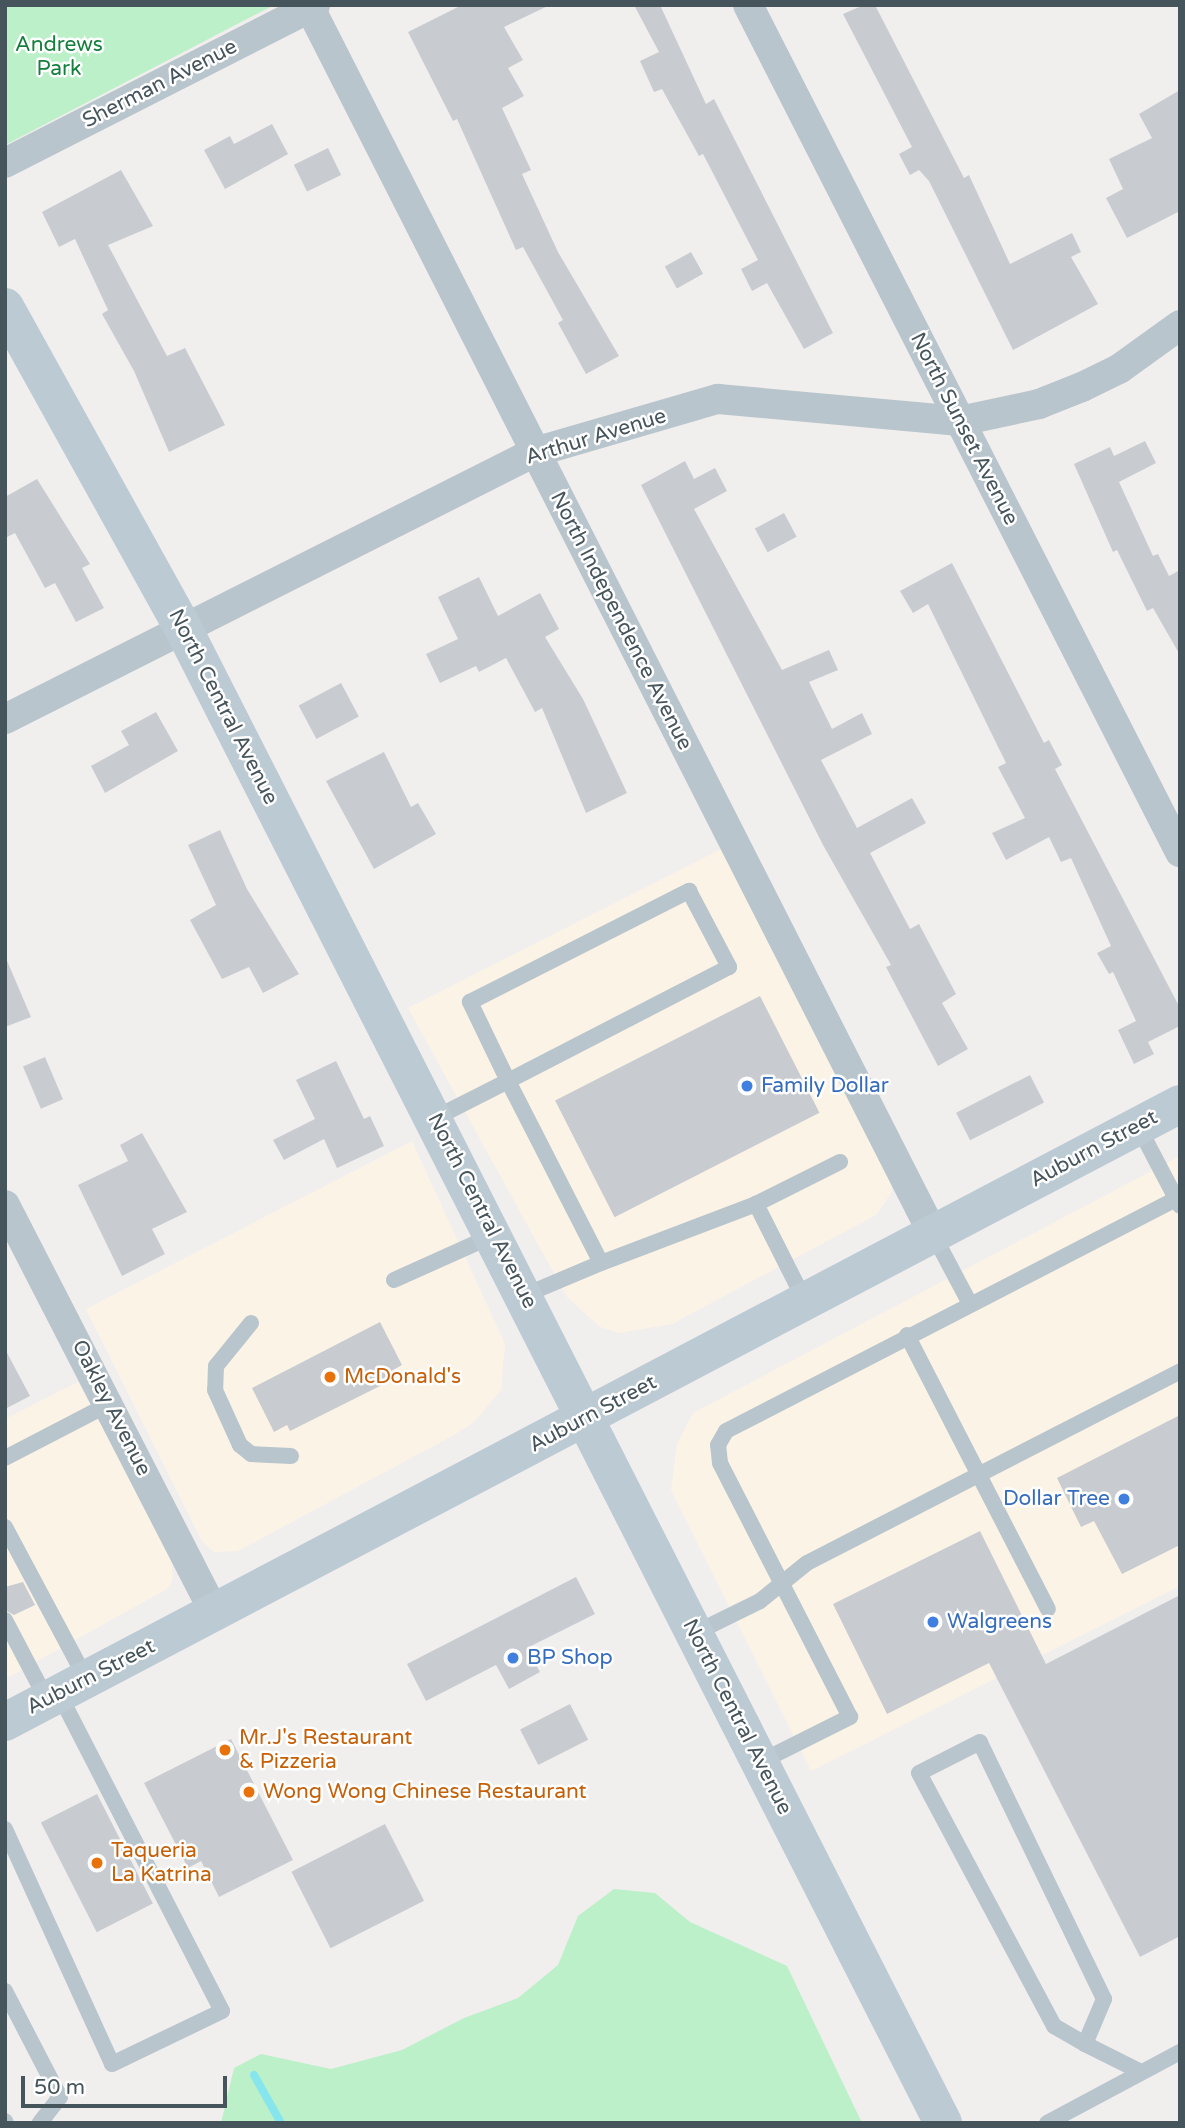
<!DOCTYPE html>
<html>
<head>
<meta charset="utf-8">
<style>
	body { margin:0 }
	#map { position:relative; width:1185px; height:2128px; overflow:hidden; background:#f1eeee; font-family:"Varela Round",sans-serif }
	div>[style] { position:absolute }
	.commercial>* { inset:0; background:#fcf3e7 }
	.green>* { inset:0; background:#bbf0c9 }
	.stream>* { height:8px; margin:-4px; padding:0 4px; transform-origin:4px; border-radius:4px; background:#87e5ee }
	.building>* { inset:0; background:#c8ccd1; transform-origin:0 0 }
	.lane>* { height:16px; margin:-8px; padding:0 8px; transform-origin:8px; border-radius:8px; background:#b9c5cc }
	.street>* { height:30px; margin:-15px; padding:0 15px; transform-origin:15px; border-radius:15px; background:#b9c5cc }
	.secondary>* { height:38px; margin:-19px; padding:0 19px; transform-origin:19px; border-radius:19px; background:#bbcad3 }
	.dots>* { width:19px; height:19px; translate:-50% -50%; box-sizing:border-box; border:4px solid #fff; border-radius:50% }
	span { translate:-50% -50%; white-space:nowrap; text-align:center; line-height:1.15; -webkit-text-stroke:5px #fff; paint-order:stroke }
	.park-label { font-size:21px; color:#157f3d }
	.street-label { font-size:21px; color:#46545c }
	.shop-label { font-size:21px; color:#366cbe }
	.left { translate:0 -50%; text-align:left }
	.right { translate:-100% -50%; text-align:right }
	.food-label { font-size:21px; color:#c56008 }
	.frame { position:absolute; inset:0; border:7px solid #46545c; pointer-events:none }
	.scale { position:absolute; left:21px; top:2076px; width:206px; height:32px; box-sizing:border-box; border:4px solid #46545c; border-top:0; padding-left:9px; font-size:21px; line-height:24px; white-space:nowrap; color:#46545c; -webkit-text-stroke:5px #fff; paint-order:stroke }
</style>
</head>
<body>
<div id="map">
	<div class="commercial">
		<div style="clip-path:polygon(721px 849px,891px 1179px,892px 1192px,876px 1215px,672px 1324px,619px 1333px,600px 1327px,567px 1297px,408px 1008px)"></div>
		<div style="clip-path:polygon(412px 1141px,505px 1344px,501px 1390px,474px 1422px,454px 1435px,238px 1551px,214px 1552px,202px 1541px,86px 1309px)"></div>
		<div style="clip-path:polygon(1180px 1156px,1180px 1586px,811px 1771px,671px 1490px,677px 1444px,693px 1413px)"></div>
		<div style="clip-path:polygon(78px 1382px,171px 1555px,173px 1579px,167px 1589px,5px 1679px,5px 1419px)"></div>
	</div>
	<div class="green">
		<div style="clip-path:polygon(5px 5px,274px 5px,5px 145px)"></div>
		<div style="clip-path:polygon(614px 1889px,655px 1893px,690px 1922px,787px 1966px,862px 2123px,221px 2123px,234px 2068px,261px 2054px,331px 2069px,402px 2050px,464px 2018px,518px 1998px,558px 1965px,578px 1916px)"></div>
	</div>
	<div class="stream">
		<div style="left:254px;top:2075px;width:55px;rotate:60.6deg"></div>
	</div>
	<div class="building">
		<div style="clip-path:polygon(462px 5px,550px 5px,504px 27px,523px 60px,508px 68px,524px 96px,502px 108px,531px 170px,522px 174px,558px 252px,619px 356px,586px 374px,558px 323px,563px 320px,523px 247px,516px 250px,457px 119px,453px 121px,408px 32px)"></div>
		<div style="clip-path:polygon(634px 5px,660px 5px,706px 104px,714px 99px,833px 333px,804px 349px,767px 283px,752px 291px,741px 269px,758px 260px,703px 154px,699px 156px,662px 89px,654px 92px,640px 61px,659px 52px)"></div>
		<div style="clip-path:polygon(864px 5px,875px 5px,964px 178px,969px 175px,1010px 264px,1072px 233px,1081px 252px,1071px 257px,1098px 304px,1013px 350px,929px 181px,919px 170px,910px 175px,899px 154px,912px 147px,843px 14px)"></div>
		<div style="clip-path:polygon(1180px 90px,1180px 211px,1127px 238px,1106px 198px,1123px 189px,1109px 159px,1152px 138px,1139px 114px)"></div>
		<div style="clip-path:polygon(272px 124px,288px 154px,225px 189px,204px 150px,230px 136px,234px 144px)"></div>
		<div style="left:328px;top:148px;width:30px;height:38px;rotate:64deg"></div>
		<div style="clip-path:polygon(121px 170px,153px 226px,108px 245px,167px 356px,185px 348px,225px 425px,169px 452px,134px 371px,102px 314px,108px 310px,75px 239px,59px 247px,42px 212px)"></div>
		<div style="left:691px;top:252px;width:25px;height:30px;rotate:61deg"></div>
		<div style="clip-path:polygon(1145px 441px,1156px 463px,1119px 482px,1153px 556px,1158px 554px,1169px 576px,1180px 570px,1180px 655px,1153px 608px,1147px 611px,1117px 550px,1113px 552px,1074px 464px,1110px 447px,1114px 456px)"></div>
		<div style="clip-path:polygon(685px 461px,694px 479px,715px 468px,727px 491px,694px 509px,782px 670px,829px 650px,838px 670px,809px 682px,832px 729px,862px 713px,872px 734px,821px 760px,857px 828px,912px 798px,926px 823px,870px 853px,910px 929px,919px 924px,956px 994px,942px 1003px,968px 1049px,938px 1066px,886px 967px,891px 965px,823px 845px,641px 485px)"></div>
		<div style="clip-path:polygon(37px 479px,90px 564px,82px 568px,104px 608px,76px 622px,55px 583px,45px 588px,15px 533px,5px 538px,5px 497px)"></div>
		<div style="left:784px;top:513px;width:27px;height:33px;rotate:62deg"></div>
		<div style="clip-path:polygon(952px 563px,1044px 743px,1049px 740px,1062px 765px,1055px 769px,1180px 1008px,1180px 1026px,1148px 1042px,1154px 1054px,1134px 1064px,1118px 1030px,1136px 1021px,1113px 972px,1109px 974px,1097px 953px,1111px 946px,1071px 858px,1061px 862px,1049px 837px,1006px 860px,992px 833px,1025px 818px,998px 767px,1006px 763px,928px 604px,913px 613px,900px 591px)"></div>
		<div style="clip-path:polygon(479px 577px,498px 616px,540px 593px,559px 629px,545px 637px,583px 699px,627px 793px,586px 813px,542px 708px,535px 712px,506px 658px,479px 672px,476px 666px,440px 683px,426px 654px,458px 639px,438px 597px)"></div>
		<div style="left:341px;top:683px;width:38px;height:48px;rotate:62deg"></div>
		<div style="clip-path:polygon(156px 712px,178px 751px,105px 793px,91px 766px,129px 745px,121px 731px)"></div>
		<div style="clip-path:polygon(384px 752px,411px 807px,418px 803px,436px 834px,374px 869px,326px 781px)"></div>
		<div style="clip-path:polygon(220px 830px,247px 889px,299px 974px,263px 993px,249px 967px,222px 979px,190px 920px,216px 905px,188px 845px)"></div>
		<div style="clip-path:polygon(5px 956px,31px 1017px,5px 1027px)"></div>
		<div style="left:760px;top:996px;width:131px;height:230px;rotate:63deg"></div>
		<div style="left:45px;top:1057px;width:46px;height:24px;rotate:67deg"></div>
		<div style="clip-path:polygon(336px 1061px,364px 1119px,370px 1116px,384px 1146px,337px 1168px,324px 1139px,284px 1160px,273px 1140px,315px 1119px,296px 1080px)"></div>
		<div style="left:1030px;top:1075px;width:31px;height:83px;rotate:63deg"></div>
		<div style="clip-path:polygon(142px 1133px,187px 1212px,152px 1229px,165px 1254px,122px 1276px,78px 1185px,128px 1161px,120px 1145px)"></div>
		<div style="clip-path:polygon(380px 1322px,402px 1365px,386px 1374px,390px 1381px,290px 1431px,287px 1425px,274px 1432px,252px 1388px)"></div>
		<div style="clip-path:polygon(5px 1349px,30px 1396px,5px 1409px)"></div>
		<div style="clip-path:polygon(1180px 1415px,1180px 1545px,1122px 1574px,1094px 1521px,1081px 1527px,1057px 1478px)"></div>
		<div style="clip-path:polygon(980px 1531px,1046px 1664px,1180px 1595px,1180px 1936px,1140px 1957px,989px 1663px,887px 1714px,833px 1604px)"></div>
		<div style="clip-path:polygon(576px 1577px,595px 1614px,527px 1648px,540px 1672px,509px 1689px,496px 1665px,426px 1701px,407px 1664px)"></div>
		<div style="clip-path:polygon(23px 1582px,35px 1605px,14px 1615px,5px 1610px,5px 1587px)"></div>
		<div style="left:570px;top:1704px;width:40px;height:56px;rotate:63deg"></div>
		<div style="clip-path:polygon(231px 1739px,293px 1860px,219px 1897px,201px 1861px,188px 1868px,144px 1783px)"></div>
		<div style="left:97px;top:1794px;width:123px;height:63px;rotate:63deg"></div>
		<div style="left:385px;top:1824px;width:86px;height:105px;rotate:63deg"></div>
	</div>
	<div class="lane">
		<div style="left:689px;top:891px;width:86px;rotate:62.2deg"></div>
		<div style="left:729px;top:967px;width:249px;rotate:152.7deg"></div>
		<div style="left:508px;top:1081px;width:88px;rotate:-115.7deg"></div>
		<div style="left:470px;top:1002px;width:246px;rotate:-26.9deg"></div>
		<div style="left:435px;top:1118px;width:82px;rotate:-26.9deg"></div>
		<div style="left:508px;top:1081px;width:204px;rotate:62.9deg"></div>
		<div style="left:601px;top:1263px;width:166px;rotate:-20.8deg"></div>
		<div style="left:1138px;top:1126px;width:90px;rotate:62.3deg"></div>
		<div style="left:933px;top:1234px;width:79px;rotate:62.1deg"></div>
		<div style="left:394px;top:1280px;width:107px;rotate:-24.2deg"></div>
		<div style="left:525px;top:1295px;width:82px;rotate:-22.8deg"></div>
		<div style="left:805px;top:1301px;width:109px;rotate:-116.8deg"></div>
		<div style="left:756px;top:1204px;width:94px;rotate:-26.6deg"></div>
		<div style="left:251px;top:1323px;width:55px;rotate:129.1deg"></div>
		<div style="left:216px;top:1366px;width:24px;rotate:92deg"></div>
		<div style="left:215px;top:1390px;width:60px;rotate:65.6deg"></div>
		<div style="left:240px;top:1445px;width:14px;rotate:39deg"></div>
		<div style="left:251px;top:1454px;width:40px;rotate:2.9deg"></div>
		<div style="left:907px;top:1335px;width:308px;rotate:62.8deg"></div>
		<div style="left:5px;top:1458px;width:117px;rotate:-27.4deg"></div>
		<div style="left:5px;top:1527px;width:172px;rotate:61.9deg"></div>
		<div style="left:5px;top:1620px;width:90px;rotate:62.3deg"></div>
		<div style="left:695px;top:1633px;width:72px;rotate:-26.2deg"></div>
		<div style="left:760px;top:1601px;width:60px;rotate:-39deg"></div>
		<div style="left:807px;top:1563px;width:420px;rotate:-27.2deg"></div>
		<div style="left:760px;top:1762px;width:101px;rotate:-26.6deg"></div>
		<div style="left:850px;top:1717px;width:285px;rotate:-117.1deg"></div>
		<div style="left:720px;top:1463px;width:18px;rotate:-96deg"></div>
		<div style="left:718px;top:1445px;width:16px;rotate:-60deg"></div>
		<div style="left:726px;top:1431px;width:506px;rotate:-27.27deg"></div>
		<div style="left:5px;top:1829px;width:258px;rotate:65.5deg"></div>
		<div style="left:112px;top:2064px;width:122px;rotate:-25.7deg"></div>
		<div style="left:222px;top:2011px;width:356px;rotate:-117.2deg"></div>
		<div style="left:5px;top:1991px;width:119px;rotate:62.6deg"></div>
		<div style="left:60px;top:2097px;width:33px;rotate:128deg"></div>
		<div style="left:1085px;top:2044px;width:49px;rotate:-67.1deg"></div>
		<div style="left:1104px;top:1999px;width:285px;rotate:-115.8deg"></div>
		<div style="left:980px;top:1742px;width:68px;rotate:153.1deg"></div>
		<div style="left:919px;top:1773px;width:287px;rotate:61.9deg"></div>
		<div style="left:1054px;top:2026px;width:36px;rotate:30deg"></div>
		<div style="left:1085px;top:2044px;width:63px;rotate:26.6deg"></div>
		<div style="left:5px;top:2121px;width:2px;rotate:63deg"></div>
		<div style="left:1047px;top:2123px;width:151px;rotate:-28.1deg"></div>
	</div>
	<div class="street">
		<div style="left:748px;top:5px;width:951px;rotate:62.98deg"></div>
		<div style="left:310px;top:8px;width:1375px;rotate:63.06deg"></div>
		<div style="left:5px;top:163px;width:348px;rotate:-27deg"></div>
		<div style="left:5px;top:719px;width:593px;rotate:-26.74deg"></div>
		<div style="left:535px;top:452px;width:191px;rotate:-16.2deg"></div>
		<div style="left:718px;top:399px;width:243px;rotate:5.2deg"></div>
		<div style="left:960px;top:421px;width:81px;rotate:-12.1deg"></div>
		<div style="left:1039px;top:404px;width:46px;rotate:-21.6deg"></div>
		<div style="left:1082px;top:387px;width:41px;rotate:-25.9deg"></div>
		<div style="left:1119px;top:369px;width:75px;rotate:-35.8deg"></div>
		<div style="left:5px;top:1205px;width:459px;rotate:62.8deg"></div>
	</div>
	<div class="secondary">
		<div style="left:5px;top:307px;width:367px;rotate:61deg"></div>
		<div style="left:183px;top:628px;width:1677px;rotate:63.05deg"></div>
		<div style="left:5px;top:1722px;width:1328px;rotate:-27.74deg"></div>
	</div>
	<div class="dots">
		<div style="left:747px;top:1086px;background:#3f7fe0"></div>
		<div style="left:330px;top:1377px;background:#e8710a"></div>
		<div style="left:1124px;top:1499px;background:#3f7fe0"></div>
		<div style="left:933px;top:1622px;background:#3f7fe0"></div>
		<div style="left:513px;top:1658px;background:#3f7fe0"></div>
		<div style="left:225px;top:1750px;background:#e8710a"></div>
		<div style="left:249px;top:1792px;background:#e8710a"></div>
		<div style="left:97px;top:1863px;background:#e8710a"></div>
	</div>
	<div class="park-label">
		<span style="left:59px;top:57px">Andrews<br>Park</span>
	</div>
	<div class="street-label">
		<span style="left:160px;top:84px;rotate:-27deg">Sherman Avenue</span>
		<span style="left:964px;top:429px;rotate:63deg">North Sunset Avenue</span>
		<span style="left:596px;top:437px;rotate:-17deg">Arthur Avenue</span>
		<span style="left:621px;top:621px;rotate:63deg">North Independence Avenue</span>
		<span style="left:223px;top:707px;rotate:63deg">North Central Avenue</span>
		<span style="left:1094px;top:1149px;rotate:-28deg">Auburn Street</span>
		<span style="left:482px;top:1211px;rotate:63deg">North Central Avenue</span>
		<span style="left:111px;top:1408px;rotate:63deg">Oakley Avenue</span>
		<span style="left:593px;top:1414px;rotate:-28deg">Auburn Street</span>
		<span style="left:91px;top:1677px;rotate:-27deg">Auburn Street</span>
		<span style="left:737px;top:1717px;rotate:63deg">North Central Avenue</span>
	</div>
	<div class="shop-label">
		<span class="left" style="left:761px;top:1086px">Family Dollar</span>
		<span class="right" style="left:1110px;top:1499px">Dollar Tree</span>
		<span class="left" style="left:947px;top:1622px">Walgreens</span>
		<span class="left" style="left:527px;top:1658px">BP Shop</span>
	</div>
	<div class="food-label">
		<span class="left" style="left:344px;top:1377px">McDonald's</span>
		<span class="left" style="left:239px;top:1750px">Mr.J's Restaurant<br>&amp; Pizzeria</span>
		<span class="left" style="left:263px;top:1792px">Wong Wong Chinese Restaurant</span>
		<span class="left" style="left:111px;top:1863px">Taqueria<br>La Katrina</span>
	</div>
	<div class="frame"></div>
	<div class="scale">50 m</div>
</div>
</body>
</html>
